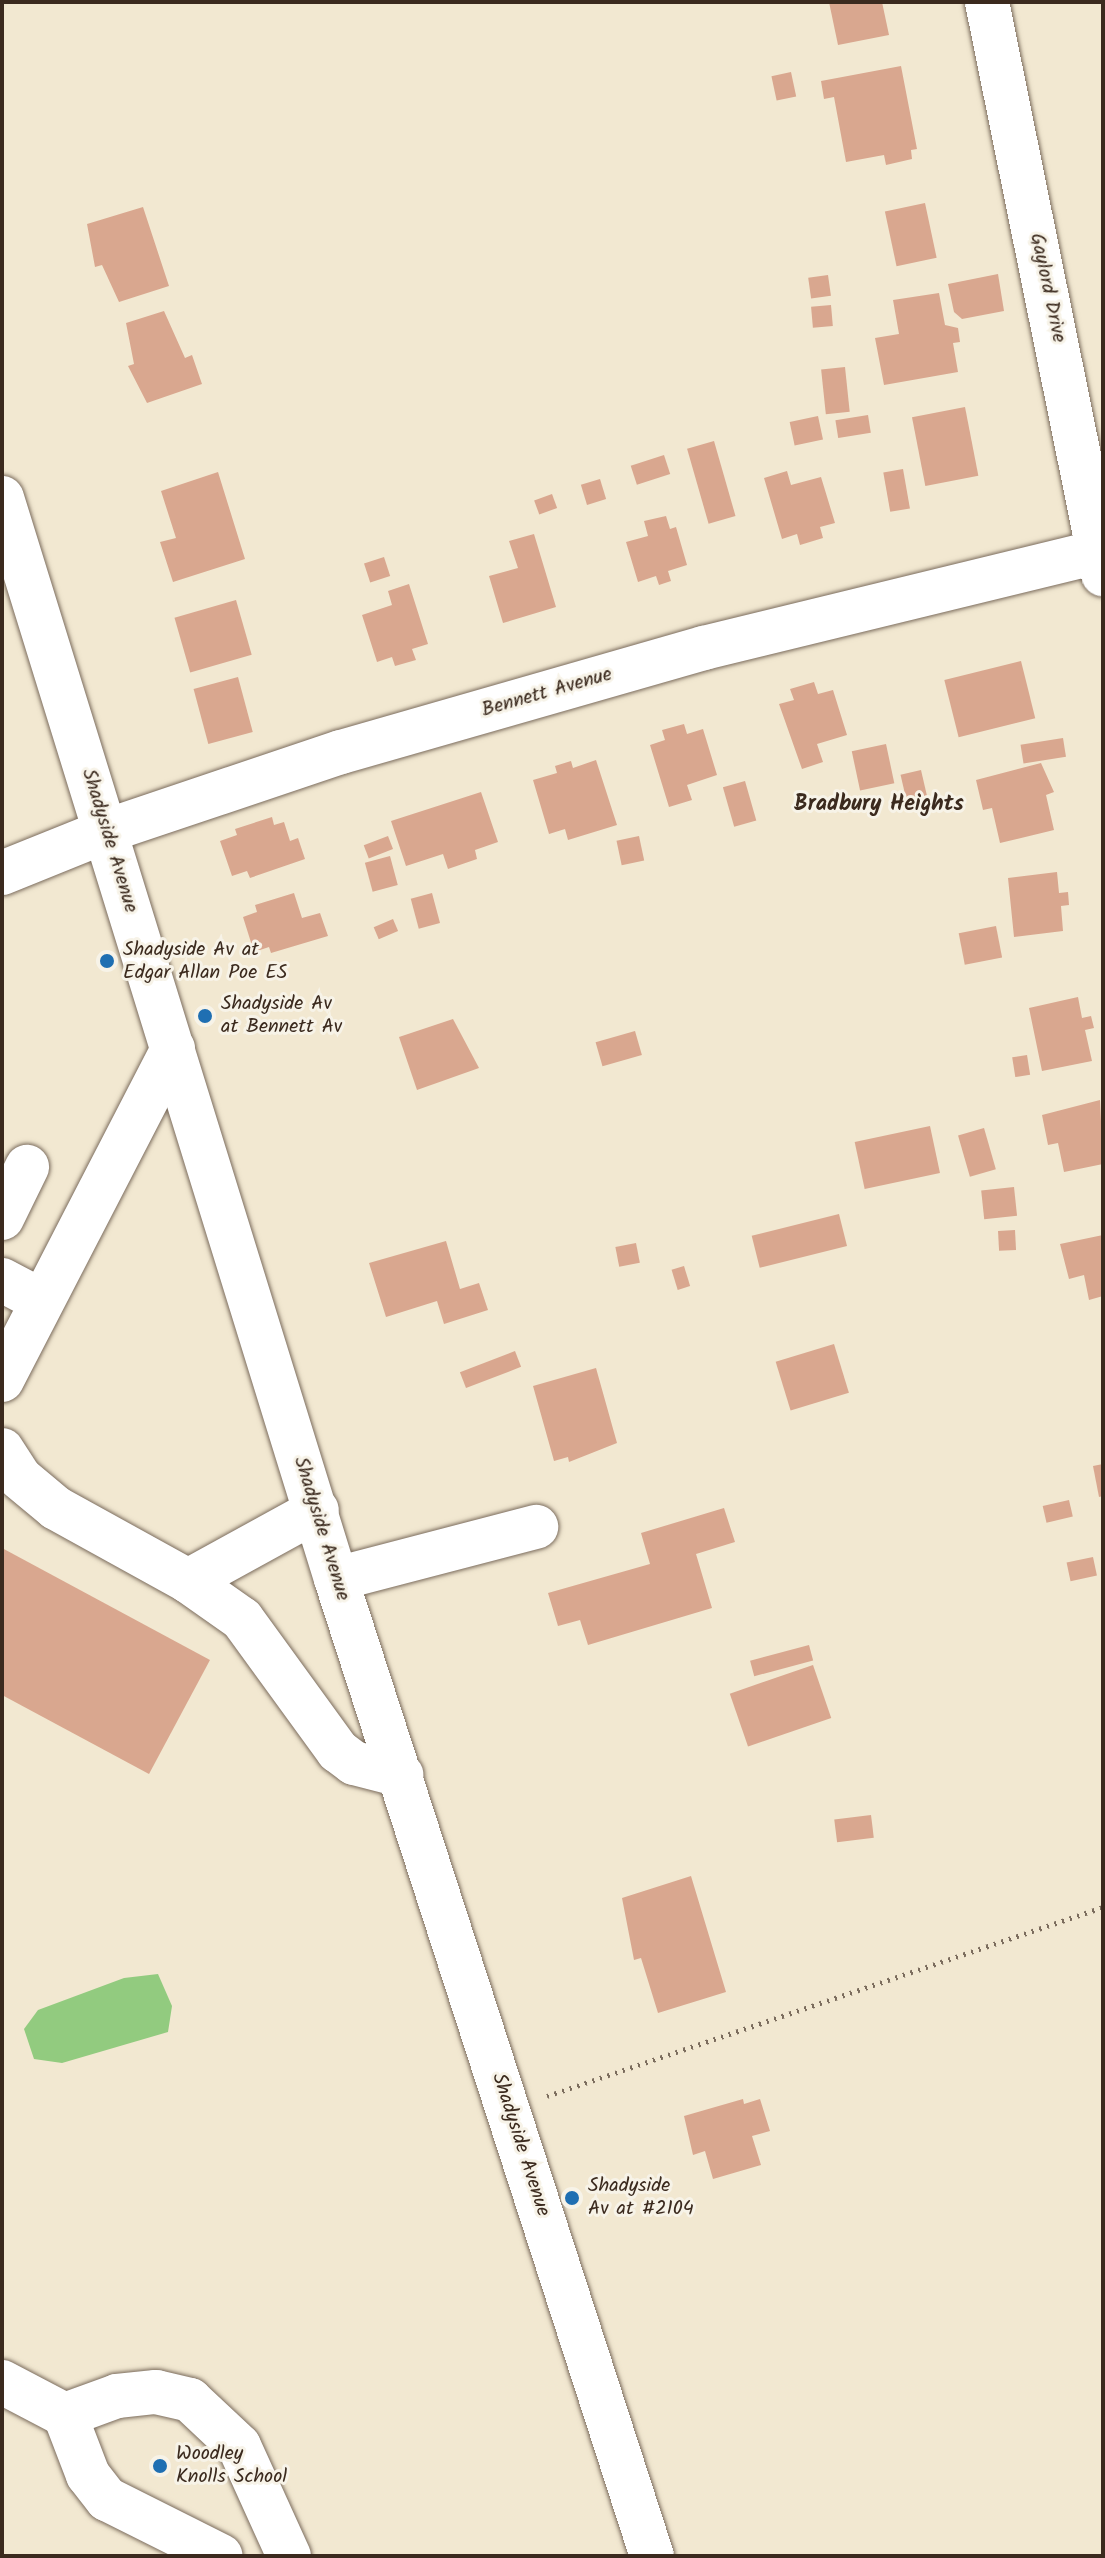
<!DOCTYPE html>
<html>
<head>
<meta charset="utf-8">
<style>
	body { margin:0 }
	#map { position:relative; width:1105px; height:2558px; overflow:hidden; background:#f2e8d1; font-family:Kalam,sans-serif }
	div>[style] { position:absolute }
	.green>* { inset:0; background:#92cb7f }
	.building>* { inset:0; background:#d9a78f; transform-origin:0 0 }
	.path>* { height:5px; margin-top:-2.5px; transform-origin:0; background:repeating-linear-gradient(90deg,#7b6c5d 0 2px,transparent 0 8px) }
	.roads { filter:drop-shadow(0 0 2px #7b6c5d) drop-shadow(0 0 2px #7b6c5d) }
	.minor>* { height:44px; margin:-22px; padding:0 22px; transform-origin:22px; border-radius:22px; background:#fff }
	.dots>* { width:22px; height:22px; translate:-50% -50%; box-sizing:border-box; border:4px solid #f7f3e8; border-radius:50% }
	span { translate:-50% -50%; white-space:nowrap; text-align:center; line-height:1.15; -webkit-text-stroke:6px #f7f3e8; paint-order:stroke }
	.street-label { font-size:20px; color:#3b2a1e }
	.poi-label { font-size:20px; color:#3b2a1e }
	.left { translate:0 -50%; text-align:left }
	.neighbourhood-label { font-size:22px; color:#3b2a1e; font-weight:700 }
	.frame { position:absolute; inset:0; border:4px solid #3b2a1e; pointer-events:none }
</style>
</head>
<body>
<div id="map">
	<div class="green">
		<div style="clip-path:polygon(158px 1974px,172px 2006px,168px 2032px,62px 2063px,34px 2059px,24px 2029px,38px 2010px,124px 1978px)"></div>
	</div>
	<div class="building">
		<div style="clip-path:polygon(829px 2px,882px 2px,889px 35px,838px 45px)"></div>
		<div style="clip-path:polygon(901px 66px,917px 149px,911px 150px,912px 159px,886px 165px,884px 155px,846px 162px,834px 97px,824px 99px,821px 81px)"></div>
		<div style="left:791px;top:72px;width:25px;height:20px;rotate:78deg"></div>
		<div style="left:925px;top:203px;width:56px;height:41px;rotate:78deg"></div>
		<div style="clip-path:polygon(143px 207px,169px 286px,119px 302px,102px 265px,95px 267px,87px 224px)"></div>
		<div style="clip-path:polygon(998px 274px,1004px 311px,962px 319px,954px 312px,948px 284px)"></div>
		<div style="left:828px;top:275px;width:21px;height:20px;rotate:82deg"></div>
		<div style="clip-path:polygon(939px 293px,945px 325px,958px 328px,960px 342px,953px 343px,958px 372px,884px 385px,875px 338px,899px 334px,893px 300px)"></div>
		<div style="left:831px;top:305px;width:21px;height:20px;rotate:85deg"></div>
		<div style="clip-path:polygon(164px 311px,185px 358px,192px 355px,202px 384px,147px 403px,128px 366px,134px 364px,126px 323px)"></div>
		<div style="left:845px;top:367px;width:45px;height:24px;rotate:84deg"></div>
		<div style="left:965px;top:407px;width:70px;height:54px;rotate:79deg"></div>
		<div style="left:868px;top:415px;width:18px;height:33px;rotate:81deg"></div>
		<div style="left:818px;top:416px;width:24px;height:29px;rotate:78deg"></div>
		<div style="left:714px;top:441px;width:78px;height:28px;rotate:74deg"></div>
		<div style="left:664px;top:455px;width:20px;height:35px;rotate:72deg"></div>
		<div style="left:903px;top:469px;width:40px;height:20px;rotate:80deg"></div>
		<div style="clip-path:polygon(787px 471px,791px 485px,821px 477px,835px 523px,820px 527px,823px 538px,800px 545px,797px 534px,782px 539px,764px 478px)"></div>
		<div style="clip-path:polygon(218px 472px,245px 559px,173px 582px,160px 542px,176px 538px,161px 491px)"></div>
		<div style="left:600px;top:479px;width:21px;height:20px;rotate:73deg"></div>
		<div style="left:552px;top:494px;width:15px;height:19px;rotate:70deg"></div>
		<div style="clip-path:polygon(666px 516px,670px 529px,676px 527px,687px 565px,668px 571px,671px 581px,659px 585px,656px 576px,638px 582px,626px 542px,648px 536px,644px 521px)"></div>
		<div style="clip-path:polygon(534px 534px,556px 607px,503px 623px,489px 576px,518px 568px,509px 541px)"></div>
		<div style="left:384px;top:557px;width:20px;height:21px;rotate:72deg"></div>
		<div style="clip-path:polygon(409px 584px,428px 644px,412px 649px,416px 660px,395px 666px,392px 657px,377px 662px,362px 615px,392px 605px,388px 591px)"></div>
		<div style="left:236px;top:600px;width:57px;height:64px;rotate:74deg"></div>
		<div style="left:1021px;top:661px;width:59px;height:79px;rotate:76deg"></div>
		<div style="left:238px;top:677px;width:57px;height:46px;rotate:75deg"></div>
		<div style="clip-path:polygon(814px 682px,818px 694px,833px 690px,847px 735px,817px 744px,823px 762px,802px 769px,779px 704px,794px 700px,790px 689px)"></div>
		<div style="clip-path:polygon(684px 724px,687px 734px,703px 729px,717px 775px,687px 785px,692px 800px,669px 807px,650px 745px,665px 740px,662px 730px)"></div>
		<div style="left:1063px;top:738px;width:19px;height:43px;rotate:81deg"></div>
		<div style="left:886px;top:744px;width:40px;height:35px;rotate:78deg"></div>
		<div style="clip-path:polygon(596px 760px,617px 825px,568px 840px,565px 829px,549px 834px,533px 780px,557px 773px,555px 766px,571px 761px,573px 768px)"></div>
		<div style="clip-path:polygon(1041px 763px,1054px 792px,1046px 795px,1054px 830px,1000px 843px,992px 808px,983px 810px,976px 780px)"></div>
		<div style="left:921px;top:770px;width:28px;height:21px;rotate:77deg"></div>
		<div style="left:745px;top:781px;width:41px;height:23px;rotate:74deg"></div>
		<div style="clip-path:polygon(481px 792px,498px 842px,475px 850px,477px 859px,448px 869px,443px 854px,406px 866px,391px 821px)"></div>
		<div style="clip-path:polygon(272px 817px,274px 825px,284px 822px,290px 841px,298px 838px,305px 859px,250px 878px,247px 871px,232px 876px,220px 841px,237px 835px,235px 829px)"></div>
		<div style="left:388px;top:836px;width:14px;height:26px;rotate:69deg"></div>
		<div style="left:639px;top:836px;width:25px;height:23px;rotate:78deg"></div>
		<div style="left:390px;top:856px;width:30px;height:26px;rotate:75deg"></div>
		<div style="clip-path:polygon(1057px 872px,1059px 893px,1068px 892px,1069px 905px,1061px 906px,1063px 931px,1014px 937px,1008px 878px)"></div>
		<div style="clip-path:polygon(294px 893px,302px 918px,320px 913px,328px 936px,271px 953px,269px 947px,254px 952px,243px 917px,257px 912px,255px 905px)"></div>
		<div style="left:432px;top:893px;width:31px;height:22px;rotate:75deg"></div>
		<div style="left:393px;top:919px;width:13px;height:21px;rotate:67deg"></div>
		<div style="left:996px;top:926px;width:32px;height:38px;rotate:79deg"></div>
		<div style="clip-path:polygon(1078px 997px,1082px 1018px,1091px 1016px,1094px 1028px,1085px 1030px,1092px 1061px,1042px 1071px,1029px 1008px)"></div>
		<div style="clip-path:polygon(453px 1019px,479px 1068px,417px 1090px,399px 1037px)"></div>
		<div style="left:635px;top:1031px;width:25px;height:41px;rotate:74deg"></div>
		<div style="left:1027px;top:1055px;width:20px;height:15px;rotate:81deg"></div>
		<div style="clip-path:polygon(1100px 1100px,1103px 1164px,1064px 1172px,1058px 1143px,1048px 1145px,1042px 1115px)"></div>
		<div style="left:930px;top:1126px;width:48px;height:77px;rotate:78deg"></div>
		<div style="left:984px;top:1128px;width:43px;height:27px;rotate:74deg"></div>
		<div style="left:1014px;top:1187px;width:29px;height:33px;rotate:84deg"></div>
		<div style="left:839px;top:1214px;width:33px;height:90px;rotate:76deg"></div>
		<div style="left:1015px;top:1230px;width:20px;height:17px;rotate:87deg"></div>
		<div style="clip-path:polygon(1103px 1235px,1103px 1296px,1089px 1300px,1084px 1275px,1069px 1279px,1060px 1244px)"></div>
		<div style="clip-path:polygon(446px 1241px,460px 1289px,479px 1283px,488px 1310px,444px 1324px,437px 1301px,386px 1317px,369px 1263px)"></div>
		<div style="left:636px;top:1243px;width:20px;height:21px;rotate:79deg"></div>
		<div style="left:684px;top:1266px;width:21px;height:13px;rotate:73deg"></div>
		<div style="left:834px;top:1344px;width:51px;height:61px;rotate:73deg"></div>
		<div style="left:515px;top:1351px;width:17px;height:59px;rotate:69deg"></div>
		<div style="clip-path:polygon(596px 1368px,617px 1443px,569px 1462px,568px 1457px,554px 1461px,533px 1386px)"></div>
		<div style="clip-path:polygon(1103px 1464px,1103px 1496px,1099px 1497px,1093px 1466px)"></div>
		<div style="left:1069px;top:1500px;width:17px;height:27px;rotate:77deg"></div>
		<div style="clip-path:polygon(724px 1508px,735px 1542px,696px 1554px,712px 1608px,588px 1645px,580px 1620px,558px 1626px,548px 1593px,650px 1564px,641px 1533px)"></div>
		<div style="clip-path:polygon(2px 1548px,210px 1660px,149px 1774px,2px 1695px)"></div>
		<div style="left:1093px;top:1557px;width:19px;height:27px;rotate:78deg"></div>
		<div style="left:809px;top:1645px;width:16px;height:61px;rotate:75deg"></div>
		<div style="left:813px;top:1665px;width:56px;height:88px;rotate:71deg"></div>
		<div style="left:871px;top:1815px;width:23px;height:37px;rotate:83deg"></div>
		<div style="clip-path:polygon(691px 1876px,726px 1992px,658px 2013px,641px 1958px,634px 1960px,622px 1898px)"></div>
		<div style="clip-path:polygon(743px 2099px,744px 2104px,760px 2099px,770px 2131px,752px 2136px,761px 2165px,713px 2179px,705px 2151px,693px 2155px,684px 2116px)"></div>
	</div>
	<div class="path">
		<div style="left:547px;top:2096px;width:587px;rotate:-18.77deg"></div>
	</div>
	<div class="roads">
		<div class="minor">
			<div style="left:987px;top:2px;width:584px;rotate:78.54deg"></div>
			<div style="left:2px;top:498px;width:1131px;rotate:72.83deg"></div>
			<div style="left:336px;top:1579px;width:1027px;rotate:72.08deg"></div>
			<div style="left:2px;top:873px;width:112px;rotate:-22deg"></div>
			<div style="left:106px;top:831px;width:248px;rotate:-18.6deg"></div>
			<div style="left:341px;top:752px;width:378px;rotate:-16deg"></div>
			<div style="left:704px;top:648px;width:411px;rotate:-13.7deg"></div>
			<div style="left:2px;top:1218px;width:57px;rotate:-63.9deg"></div>
			<div style="left:2px;top:1280px;width:45px;rotate:27.7deg"></div>
			<div style="left:2px;top:1380px;width:373px;rotate:-62.7deg"></div>
			<div style="left:2px;top:1450px;width:33px;rotate:57deg"></div>
			<div style="left:20px;top:1478px;width:47px;rotate:39.8deg"></div>
			<div style="left:56px;top:1508px;width:151px;rotate:28.9deg"></div>
			<div style="left:188px;top:1581px;width:147px;rotate:-28.8deg"></div>
			<div style="left:336px;top:1579px;width:207px;rotate:-14.6deg"></div>
			<div style="left:188px;top:1581px;width:66px;rotate:35.1deg"></div>
			<div style="left:242px;top:1619px;width:163px;rotate:54deg"></div>
			<div style="left:338px;top:1751px;width:20px;rotate:37deg"></div>
			<div style="left:354px;top:1763px;width:49px;rotate:14.3deg"></div>
			<div style="left:2px;top:2382px;width:71px;rotate:27.6deg"></div>
			<div style="left:65px;top:2415px;width:64px;rotate:69deg"></div>
			<div style="left:88px;top:2475px;width:31px;rotate:52deg"></div>
			<div style="left:107px;top:2499px;width:127px;rotate:26.6deg"></div>
			<div style="left:65px;top:2415px;width:55px;rotate:-20.1deg"></div>
			<div style="left:117px;top:2396px;width:39px;rotate:-6deg"></div>
			<div style="left:156px;top:2392px;width:35px;rotate:13deg"></div>
			<div style="left:190px;top:2400px;width:67px;rotate:43.2deg"></div>
			<div style="left:239px;top:2446px;width:121px;rotate:65.6deg"></div>
		</div>
	</div>
	<div class="dots">
		<div style="left:107px;top:961px;background:#1f6fb2"></div>
		<div style="left:205px;top:1016px;background:#1f6fb2"></div>
		<div style="left:572px;top:2198px;background:#1f6fb2"></div>
		<div style="left:160px;top:2466px;background:#1f6fb2"></div>
	</div>
	<div class="street-label">
		<span style="left:1047px;top:288px;rotate:78deg">Gaylord Drive</span>
		<span style="left:547px;top:693px;rotate:-16deg">Bennett Avenue</span>
		<span style="left:109px;top:841px;rotate:73deg">Shadyside Avenue</span>
		<span style="left:321px;top:1529px;rotate:73deg">Shadyside Avenue</span>
		<span style="left:520px;top:2145px;rotate:72deg">Shadyside Avenue</span>
	</div>
	<div class="poi-label">
		<span class="left" style="left:123px;top:962px">Shadyside Av at<br>Edgar Allan Poe ES</span>
		<span class="left" style="left:221px;top:1016px">Shadyside Av<br>at Bennett Av</span>
		<span class="left" style="left:588px;top:2198px">Shadyside<br>Av at #2104</span>
		<span class="left" style="left:176px;top:2466px">Woodley<br>Knolls School</span>
	</div>
	<div class="neighbourhood-label">
		<span style="left:879px;top:805px">Bradbury Heights</span>
	</div>
	<div class="frame"></div>
</div>
</body>
</html>
